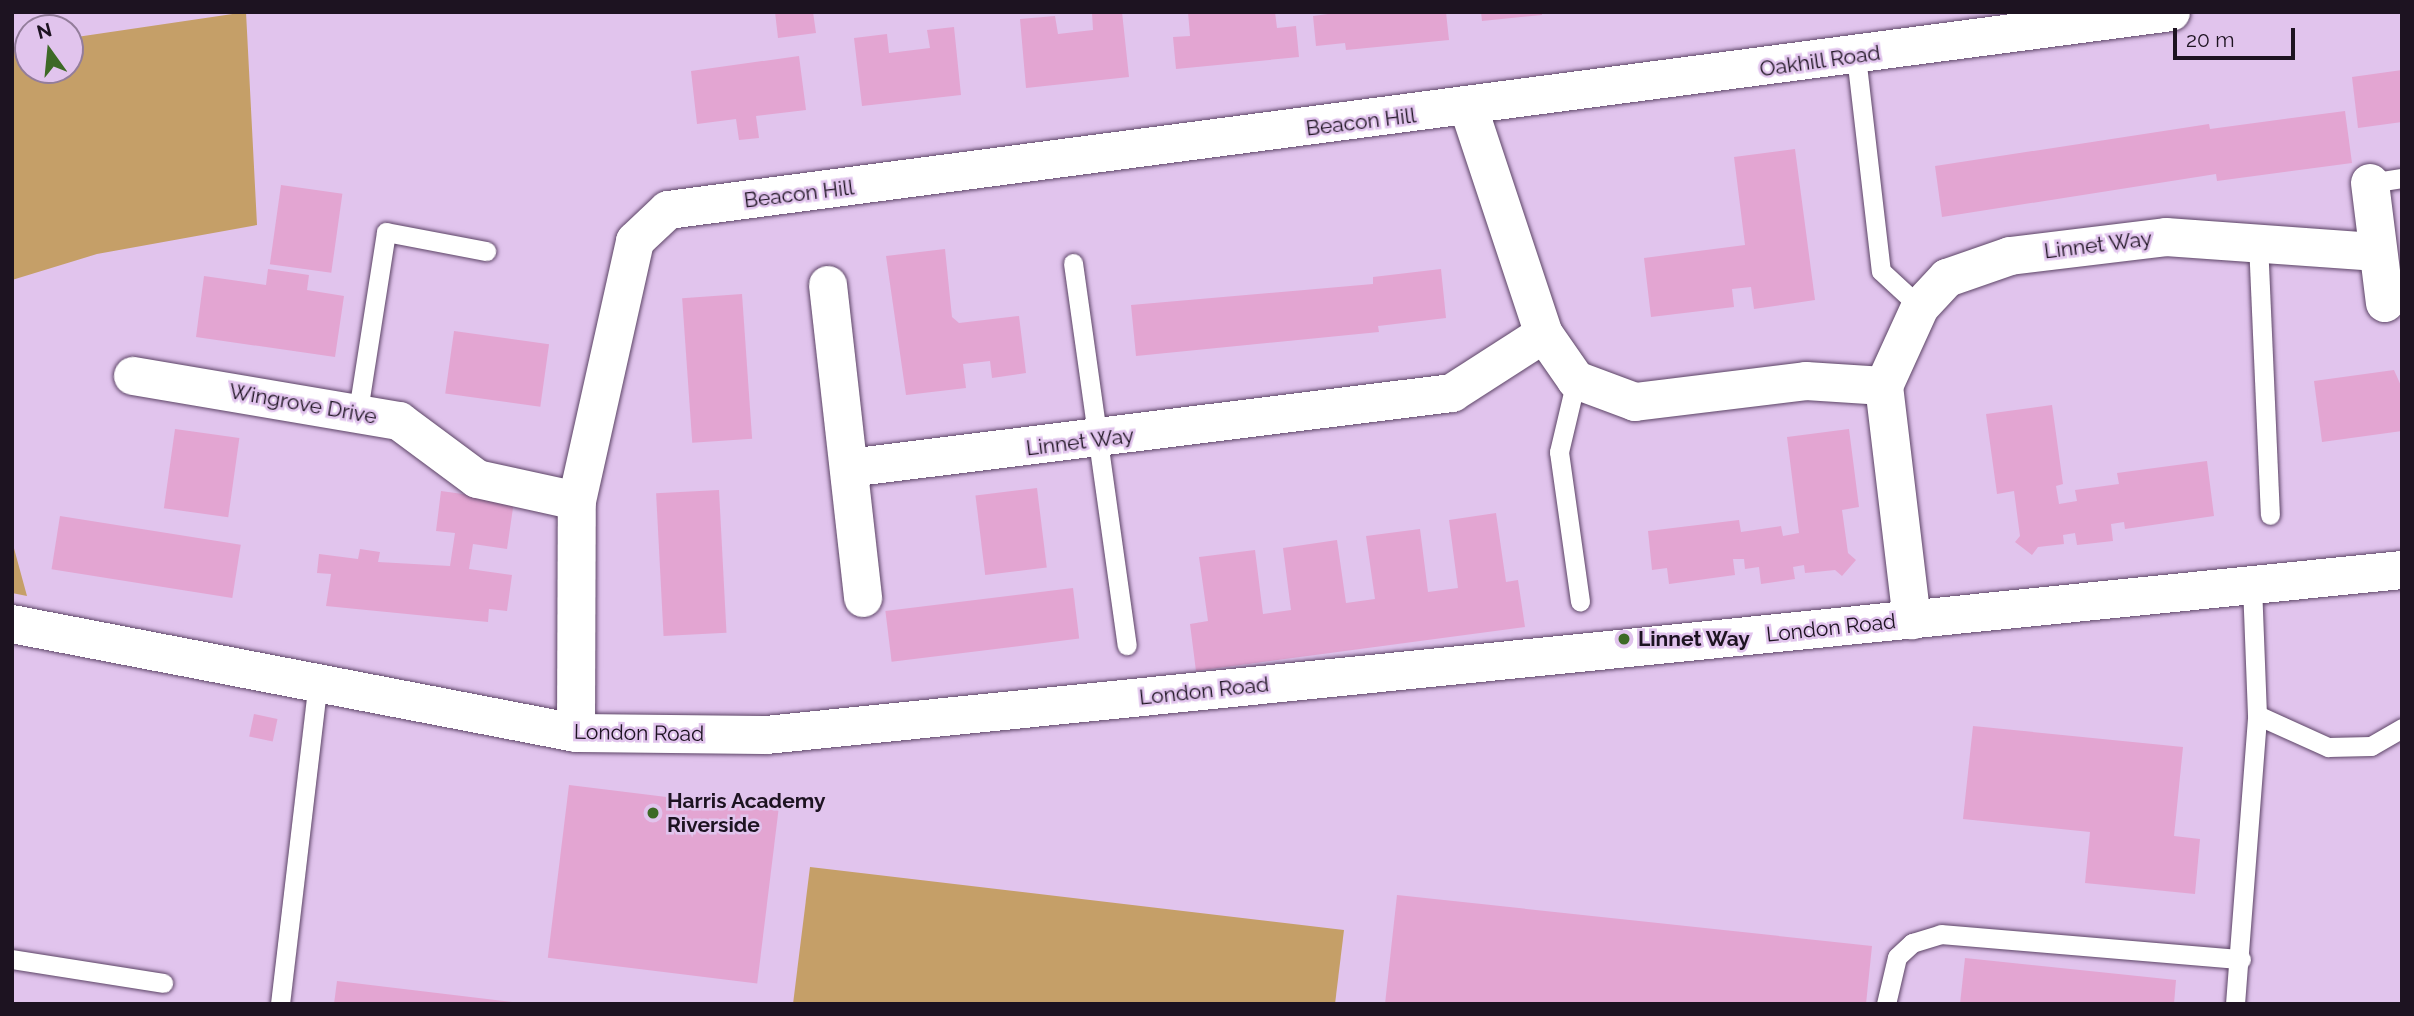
<!DOCTYPE html>
<html>
<head>
<meta charset="utf-8">
<style>
	body { margin:0 }
	#map { position:relative; width:2414px; height:1016px; overflow:hidden; background:#e1c4ed; font-family:Raleway,sans-serif }
	div>[style] { position:absolute }
	.green>* { inset:0; background:#c59f68 }
	.building>* { inset:0; background:#e3a5d2; transform-origin:0 0 }
	.roads { filter:drop-shadow(0 0 2px #5c4466) drop-shadow(0 0 2px #5c4466) }
	.service>* { height:19px; margin:-9.5px; padding:0 9.5px; transform-origin:9.5px; border-radius:9.5px; background:#fff }
	.minor>* { height:38px; margin:-19px; padding:0 19px; transform-origin:19px; border-radius:19px; background:#fff }
	.tertiary>* { height:38px; margin:-19px; padding:0 19px; transform-origin:19px; border-radius:19px; background:#fff }
	.dots>* { width:19px; height:19px; translate:-50% -50%; box-sizing:border-box; border:4px solid #e1c4ed; border-radius:50% }
	span { translate:-50% -50%; white-space:nowrap; text-align:center; line-height:1.15; -webkit-text-stroke:5px #e1c4ed; paint-order:stroke }
	.street-label { font-size:21px; color:#1d1321 }
	.poi-label { font-size:21px; color:#1d1321; font-weight:700 }
	.left { translate:0 -50%; text-align:left }
	.frame { position:absolute; inset:0; border:14px solid #1d1321; pointer-events:none }
	.north { position:absolute; left:14px; top:14px; width:70px; height:70px; box-sizing:border-box; background:#e1c4ed; border:2px solid #937d9b; border-radius:50%; rotate:345deg; font-size:19px; font-weight:700; line-height:28px; text-align:center; color:#1d1321 }
	.north::after { content:''; display:block; margin:auto; width:24px; height:32px; background:#3d6926; clip-path:polygon(50% 0,100% 100%,50% 72%,0 100%) }
	.scale { position:absolute; left:2173px; top:28px; width:122px; height:32px; box-sizing:border-box; border:4px solid #1d1321; border-top:0; padding-left:9px; font-size:21px; line-height:24px; white-space:nowrap; color:#1d1321; -webkit-text-stroke:5px #e1c4ed; paint-order:stroke }
</style>
</head>
<body>
<div id="map">
	<div class="green">
		<div style="clip-path:polygon(246px 12px,257px 225px,97px 254px,12px 280px,12px 47px,28px 45px,28px 70px,70px 70px,70px 38px)"></div>
		<div style="clip-path:polygon(12px 541px,27px 596px,12px 593px)"></div>
		<div style="clip-path:polygon(810px 867px,1344px 930px,1335px 1004px,793px 1004px)"></div>
	</div>
	<div class="building">
		<div style="clip-path:polygon(775px 12px,813px 12px,816px 33px,778px 38px)"></div>
		<div style="clip-path:polygon(1122px 12px,1129px 77px,1026px 88px,1020px 19px,1055px 16px,1058px 34px,1093px 30px,1092px 13px)"></div>
		<div style="clip-path:polygon(1188px 12px,1275px 12px,1277px 28px,1296px 26px,1299px 57px,1176px 69px,1173px 37px,1190px 36px)"></div>
		<div style="clip-path:polygon(1343px 12px,1446px 12px,1449px 40px,1346px 50px,1345px 43px,1316px 46px,1313px 16px)"></div>
		<div style="clip-path:polygon(1481px 12px,1542px 12px,1542px 15px,1482px 21px)"></div>
		<div style="clip-path:polygon(954px 27px,961px 95px,862px 106px,854px 38px,887px 34px,889px 53px,930px 48px,927px 30px)"></div>
		<div style="clip-path:polygon(799px 56px,806px 110px,756px 116px,759px 138px,739px 140px,736px 119px,697px 124px,691px 71px)"></div>
		<div style="clip-path:polygon(2402px 70px,2402px 122px,2358px 128px,2352px 77px)"></div>
		<div style="clip-path:polygon(2345px 111px,2352px 163px,2217px 181px,2216px 174px,1942px 217px,1935px 166px,2209px 124px,2210px 129px)"></div>
		<div style="clip-path:polygon(1795px 149px,1815px 300px,1754px 309px,1751px 287px,1732px 289px,1734px 307px,1651px 317px,1644px 258px,1745px 245px,1734px 157px)"></div>
		<div style="left:281px;top:185px;width:62px;height:80px;rotate:8deg"></div>
		<div style="clip-path:polygon(945px 249px,952px 317px,959px 323px,1019px 316px,1026px 373px,992px 378px,990px 361px,963px 364px,966px 388px,906px 395px,886px 256px)"></div>
		<div style="clip-path:polygon(268px 269px,309px 275px,307px 290px,344px 296px,335px 357px,196px 337px,204px 276px,266px 285px)"></div>
		<div style="clip-path:polygon(1441px 269px,1446px 318px,1378px 326px,1379px 332px,1136px 356px,1131px 305px,1373px 284px,1373px 277px)"></div>
		<div style="left:742px;top:294px;width:145px;height:60px;rotate:86deg"></div>
		<div style="left:454px;top:331px;width:96px;height:63px;rotate:8deg"></div>
		<div style="clip-path:polygon(2394px 370px,2402px 388px,2402px 431px,2322px 442px,2314px 381px)"></div>
		<div style="clip-path:polygon(2052px 405px,2063px 484px,2056px 486px,2059px 504px,2077px 501px,2075px 490px,2119px 484px,2117px 473px,2207px 461px,2214px 516px,2125px 529px,2124px 522px,2111px 524px,2113px 541px,2077px 545px,2075px 533px,2063px 535px,2064px 544px,2038px 547px,2032px 555px,2015px 542px,2020px 536px,2014px 491px,1997px 494px,1986px 414px)"></div>
		<div style="left:175px;top:429px;width:65px;height:80px;rotate:8deg"></div>
		<div style="clip-path:polygon(1849px 429px,1859px 507px,1842px 510px,1848px 553px,1856px 560px,1842px 576px,1835px 570px,1805px 573px,1804px 565px,1793px 567px,1795px 579px,1761px 584px,1759px 567px,1745px 569px,1744px 559px,1733px 559px,1735px 575px,1669px 584px,1667px 568px,1652px 570px,1648px 531px,1739px 520px,1741px 532px,1781px 526px,1783px 536px,1799px 533px,1787px 437px)"></div>
		<div style="left:1037px;top:488px;width:80px;height:62px;rotate:83deg"></div>
		<div style="left:719px;top:490px;width:143px;height:63px;rotate:87deg"></div>
		<div style="clip-path:polygon(441px 491px,514px 501px,507px 549px,473px 544px,469px 569px,512px 575px,507px 611px,489px 609px,488px 622px,326px 606px,331px 574px,317px 573px,319px 554px,358px 559px,360px 549px,380px 552px,378px 562px,450px 566px,455px 533px,436px 531px)"></div>
		<div style="clip-path:polygon(1496px 513px,1506px 582px,1518px 580px,1525px 627px,1196px 671px,1190px 624px,1208px 621px,1199px 557px,1255px 550px,1263px 614px,1291px 610px,1283px 548px,1337px 540px,1346px 603px,1375px 599px,1366px 536px,1420px 529px,1428px 592px,1458px 588px,1449px 520px)"></div>
		<div style="left:60px;top:516px;width:183px;height:54px;rotate:9deg"></div>
		<div style="left:1073px;top:588px;width:51px;height:189px;rotate:83deg"></div>
		<div style="left:254px;top:714px;width:24px;height:23px;rotate:12deg"></div>
		<div style="clip-path:polygon(1973px 726px,2183px 747px,2174px 836px,2200px 839px,2195px 894px,2085px 883px,2090px 832px,1963px 819px)"></div>
		<div style="left:569px;top:785px;width:211px;height:174px;rotate:7deg"></div>
		<div style="clip-path:polygon(1397px 895px,1872px 946px,1866px 1004px,1385px 1004px)"></div>
		<div style="clip-path:polygon(1965px 958px,2176px 980px,2174px 1004px,1960px 1004px)"></div>
		<div style="clip-path:polygon(337px 981px,512px 1002px,512px 1004px,334px 1004px)"></div>
	</div>
	<div class="roads">
		<div class="service">
			<div style="left:1856px;top:56px;width:216px;rotate:83.4deg"></div>
			<div style="left:1881px;top:271px;width:53px;rotate:42.7deg"></div>
			<div style="left:2370px;top:183px;width:32px;rotate:-9deg"></div>
			<div style="left:2258px;top:242px;width:273px;rotate:87.5deg"></div>
			<div style="left:1073px;top:263px;width:386px;rotate:82deg"></div>
			<div style="left:1576px;top:380px;width:74px;rotate:103.3deg"></div>
			<div style="left:1559px;top:452px;width:151px;rotate:82deg"></div>
			<div style="left:358px;top:411px;width:181px;rotate:-81.1deg"></div>
			<div style="left:386px;top:232px;width:102px;rotate:10.8deg"></div>
			<div style="left:2257px;top:715px;width:78px;rotate:24.3deg"></div>
			<div style="left:2328px;top:747px;width:43px;rotate:-1.3deg"></div>
			<div style="left:2371px;top:746px;width:36px;rotate:-30deg"></div>
			<div style="left:12px;top:959px;width:153px;rotate:9deg"></div>
			<div style="left:280px;top:1004px;width:325px;rotate:-83.3deg"></div>
			<div style="left:1886px;top:1004px;width:48px;rotate:-76.8deg"></div>
			<div style="left:1897px;top:957px;width:21px;rotate:-43deg"></div>
			<div style="left:1912px;top:943px;width:30px;rotate:-17deg"></div>
			<div style="left:1941px;top:934px;width:301px;rotate:4.8deg"></div>
			<div style="left:2235px;top:1004px;width:290px;rotate:-85.6deg"></div>
			<div style="left:2257px;top:715px;width:132px;rotate:-92.2deg"></div>
		</div>
		<div class="minor">
			<div style="left:1469px;top:109px;width:237px;rotate:71.6deg"></div>
			<div style="left:1544px;top:334px;width:56px;rotate:55.2deg"></div>
			<div style="left:1576px;top:380px;width:63px;rotate:20.4deg"></div>
			<div style="left:1635px;top:402px;width:172px;rotate:-7deg"></div>
			<div style="left:1806px;top:381px;width:78px;rotate:3.7deg"></div>
			<div style="left:1884px;top:386px;width:236px;rotate:83.2deg"></div>
			<div style="left:2370px;top:183px;width:121px;rotate:82.9deg"></div>
			<div style="left:828px;top:285px;width:315px;rotate:83.6deg"></div>
			<div style="left:133px;top:376px;width:270px;rotate:9.6deg"></div>
			<div style="left:399px;top:421px;width:97px;rotate:36.6deg"></div>
			<div style="left:477px;top:479px;width:102px;rotate:12.4deg"></div>
			<div style="left:1884px;top:386px;width:87px;rotate:-65.5deg"></div>
			<div style="left:1920px;top:307px;width:40px;rotate:-47deg"></div>
			<div style="left:1947px;top:278px;width:67px;rotate:-19.2deg"></div>
			<div style="left:2010px;top:256px;width:157px;rotate:-6.9deg"></div>
			<div style="left:2166px;top:237px;width:212px;rotate:4.1deg"></div>
			<div style="left:849px;top:468px;width:608px;rotate:-7.09deg"></div>
			<div style="left:1452px;top:393px;width:109px;rotate:-32.7deg"></div>
			<div style="left:576px;top:733px;width:232px;rotate:-89.8deg"></div>
			<div style="left:577px;top:501px;width:266px;rotate:-77.4deg"></div>
			<div style="left:635px;top:241px;width:45px;rotate:-43.2deg"></div>
			<div style="left:668px;top:210px;width:1516px;rotate:-7.5deg"></div>
		</div>
		<div class="tertiary">
			<div style="left:12px;top:624px;width:574px;rotate:10.94deg"></div>
			<div style="left:576px;top:733px;width:190px;rotate:0.6deg"></div>
			<div style="left:766px;top:735px;width:1644px;rotate:-5.76deg"></div>
		</div>
	</div>
	<div class="dots">
		<div style="left:1624px;top:639px;background:#3d6926"></div>
		<div style="left:653px;top:813px;background:#3d6926"></div>
	</div>
	<div class="street-label">
		<span style="left:1820px;top:61px;rotate:-8deg">Oakhill Road</span>
		<span style="left:1361px;top:122px;rotate:-7deg">Beacon Hill</span>
		<span style="left:799px;top:194px;rotate:-7deg">Beacon Hill</span>
		<span style="left:2098px;top:245px;rotate:-7deg">Linnet Way</span>
		<span style="left:303px;top:404px;rotate:10deg">Wingrove Drive</span>
		<span style="left:1080px;top:442px;rotate:-7deg">Linnet Way</span>
		<span style="left:1831px;top:628px;rotate:-6deg">London Road</span>
		<span style="left:1204px;top:691px;rotate:-6deg">London Road</span>
		<span style="left:639px;top:733px;rotate:1deg">London Road</span>
	</div>
	<div class="poi-label">
		<span class="left" style="left:1638px;top:639px">Linnet Way</span>
		<span class="left" style="left:667px;top:813px">Harris Academy<br>Riverside</span>
	</div>
	<div class="frame"></div>
	<div class="north">N</div>
	<div class="scale">20 m</div>
</div>
</body>
</html>
